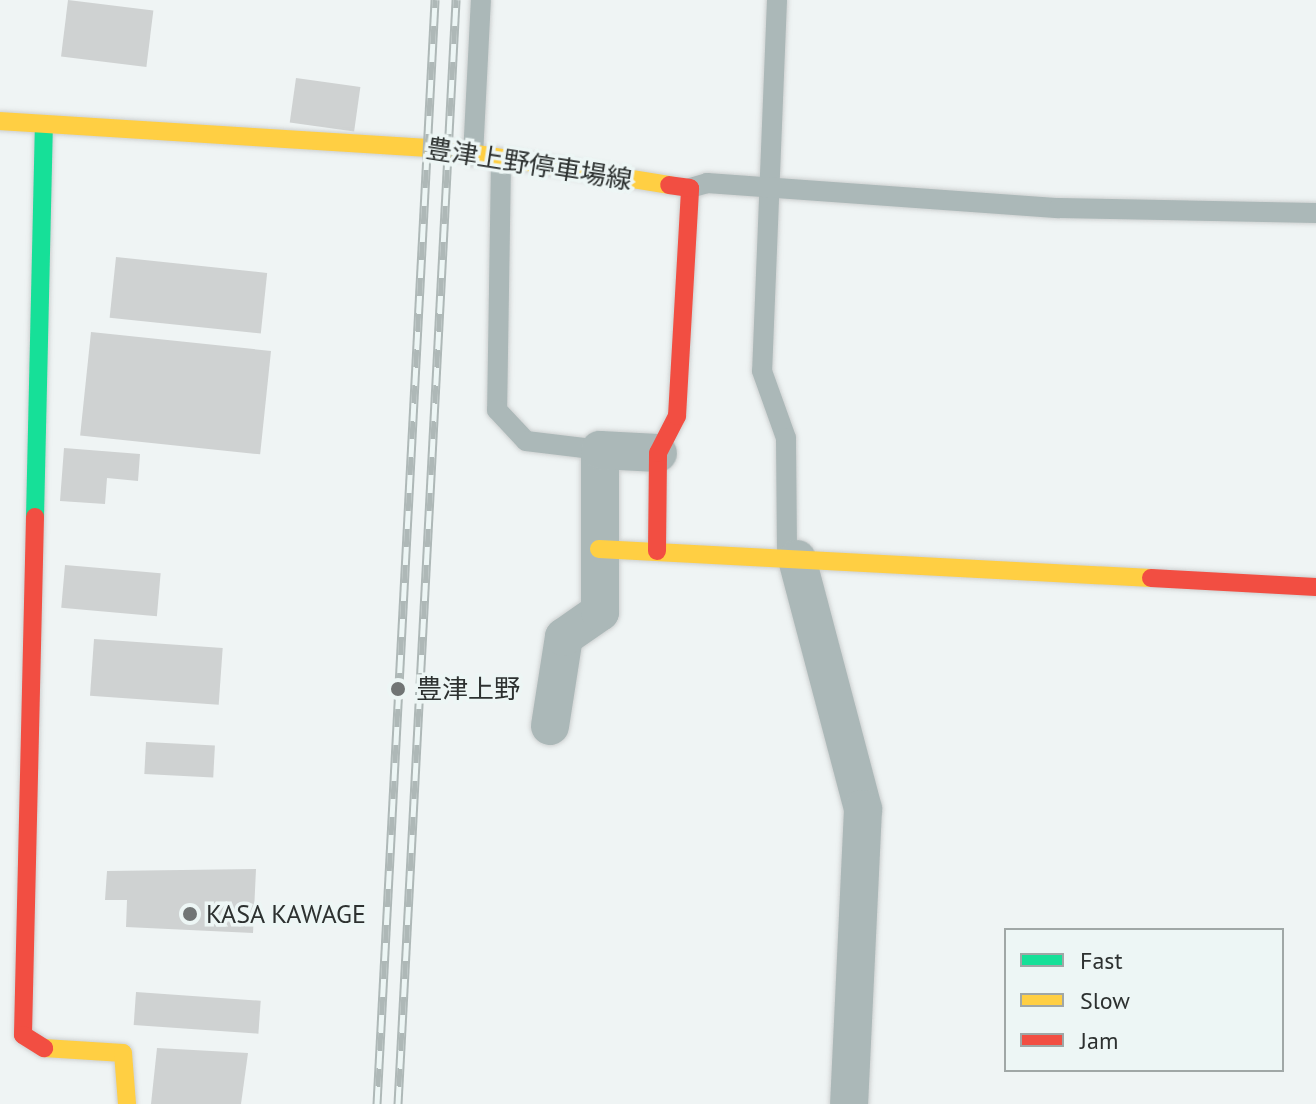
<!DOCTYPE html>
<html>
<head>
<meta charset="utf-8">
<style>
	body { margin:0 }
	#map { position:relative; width:1316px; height:1104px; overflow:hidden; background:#eff4f4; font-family:"PT Sans","Noto Sans JP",sans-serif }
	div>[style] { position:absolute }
	.building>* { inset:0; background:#cfd2d2; transform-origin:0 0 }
	.roads { filter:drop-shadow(0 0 2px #cdd0d0) drop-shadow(0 0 2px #cdd0d0) }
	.lane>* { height:20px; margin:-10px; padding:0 10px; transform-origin:10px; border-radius:10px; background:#abb8b8 }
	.street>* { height:38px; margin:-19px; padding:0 19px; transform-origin:19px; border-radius:19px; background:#abb8b8 }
	.fast>* { height:18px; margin:-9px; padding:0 9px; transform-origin:9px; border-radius:9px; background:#16e098 }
	.slow>* { height:18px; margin:-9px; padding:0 9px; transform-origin:9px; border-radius:9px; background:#ffcf43 }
	.jam>* { height:18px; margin:-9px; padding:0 9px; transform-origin:9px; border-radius:9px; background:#f24e42 }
	.rail>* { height:9px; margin-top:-4.5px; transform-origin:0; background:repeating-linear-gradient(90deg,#edf6f5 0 18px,#aeb8b7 0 36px); box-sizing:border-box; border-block:2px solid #aeb8b7 }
	.dots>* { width:22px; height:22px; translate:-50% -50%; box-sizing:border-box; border:4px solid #edf6f5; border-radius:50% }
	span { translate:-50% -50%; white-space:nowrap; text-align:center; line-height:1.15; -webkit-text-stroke:7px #edf6f5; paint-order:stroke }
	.street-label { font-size:26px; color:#2d3130 }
	.poi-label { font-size:26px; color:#2d3130 }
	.left { translate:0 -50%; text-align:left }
	.legend { position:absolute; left:1004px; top:928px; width:280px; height:144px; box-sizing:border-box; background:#edf6f5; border:2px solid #a0a7a6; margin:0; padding:10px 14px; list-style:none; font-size:24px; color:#2d3130 }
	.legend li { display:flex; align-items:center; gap:16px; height:40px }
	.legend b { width:40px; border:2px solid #a0a7a6 }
</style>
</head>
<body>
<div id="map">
	<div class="building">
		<div style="left:68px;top:0;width:86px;height:57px;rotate:7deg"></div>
		<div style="left:296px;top:78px;width:65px;height:45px;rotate:8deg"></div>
		<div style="left:116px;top:257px;width:152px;height:61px;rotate:6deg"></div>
		<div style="left:91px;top:332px;width:181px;height:104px;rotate:6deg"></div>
		<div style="clip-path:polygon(64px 448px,140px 454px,138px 481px,107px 478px,105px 504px,60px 501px)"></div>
		<div style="left:65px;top:565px;width:96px;height:43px;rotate:5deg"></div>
		<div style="left:94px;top:639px;width:129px;height:57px;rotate:4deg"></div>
		<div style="left:146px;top:742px;width:69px;height:32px;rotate:3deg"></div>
		<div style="clip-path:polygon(256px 869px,253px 933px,126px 927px,127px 900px,105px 900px,107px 871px)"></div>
		<div style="left:136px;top:992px;width:125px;height:33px;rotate:4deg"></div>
		<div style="clip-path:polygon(157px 1048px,248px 1053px,241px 1104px,151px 1104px)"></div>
	</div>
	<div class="roads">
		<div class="lane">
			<div style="left:777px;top:0;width:371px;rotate:92.3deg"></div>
			<div style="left:762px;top:371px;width:71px;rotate:70.3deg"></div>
			<div style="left:786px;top:438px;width:121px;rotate:89.5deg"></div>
			<div style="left:473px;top:156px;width:156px;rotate:-87.1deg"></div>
			<div style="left:501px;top:162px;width:248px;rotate:90.9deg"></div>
			<div style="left:497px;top:410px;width:42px;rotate:46.9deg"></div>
			<div style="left:526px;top:441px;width:75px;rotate:6.9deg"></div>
			<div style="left:690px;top:188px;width:18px;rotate:-16deg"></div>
			<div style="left:707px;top:183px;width:353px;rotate:4.1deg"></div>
			<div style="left:1059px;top:208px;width:257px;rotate:1.1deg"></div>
		</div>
		<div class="street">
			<div style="left:797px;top:559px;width:259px;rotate:75.2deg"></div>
			<div style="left:863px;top:809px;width:295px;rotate:92.7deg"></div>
			<div style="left:550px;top:726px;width:90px;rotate:-81.1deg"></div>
			<div style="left:564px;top:637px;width:44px;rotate:-34.8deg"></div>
			<div style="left:600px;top:612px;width:162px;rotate:-90deg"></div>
			<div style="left:600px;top:450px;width:58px;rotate:3deg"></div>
		</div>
		<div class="fast">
			<div style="left:35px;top:517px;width:393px;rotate:-88.7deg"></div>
		</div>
		<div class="slow">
			<div style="left:0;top:121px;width:448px;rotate:3.6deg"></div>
			<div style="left:447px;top:149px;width:225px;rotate:9.2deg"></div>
			<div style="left:599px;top:549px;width:553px;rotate:3.01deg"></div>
			<div style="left:44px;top:1048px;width:79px;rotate:3.6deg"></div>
			<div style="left:123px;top:1053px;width:51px;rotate:85.5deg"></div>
		</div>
		<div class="jam">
			<div style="left:35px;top:517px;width:518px;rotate:91.33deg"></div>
			<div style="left:23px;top:1035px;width:25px;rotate:32deg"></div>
			<div style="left:657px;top:551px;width:98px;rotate:-89.4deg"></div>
			<div style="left:658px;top:453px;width:42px;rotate:-62.8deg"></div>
			<div style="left:677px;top:416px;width:228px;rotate:-86.7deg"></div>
			<div style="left:690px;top:188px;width:21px;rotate:-172deg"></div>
			<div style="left:1151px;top:578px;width:165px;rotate:3.1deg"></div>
		</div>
	</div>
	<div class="rail">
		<div style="left:377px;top:1104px;width:1106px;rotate:-86.99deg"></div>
		<div style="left:398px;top:1104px;width:1106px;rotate:-86.99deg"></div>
	</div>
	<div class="dots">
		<div style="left:398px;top:689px;background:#717575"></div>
		<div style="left:190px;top:914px;background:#717575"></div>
	</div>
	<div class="street-label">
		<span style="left:529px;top:164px;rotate:9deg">豊津上野停車場線</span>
	</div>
	<div class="poi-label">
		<span class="left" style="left:416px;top:689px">豊津上野</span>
		<span class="left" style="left:206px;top:914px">KASA KAWAGE</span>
	</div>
	<ul class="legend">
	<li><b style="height:10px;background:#16e098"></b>Fast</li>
	<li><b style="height:10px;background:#ffcf43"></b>Slow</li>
	<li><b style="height:10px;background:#f24e42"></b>Jam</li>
	</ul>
</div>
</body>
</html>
